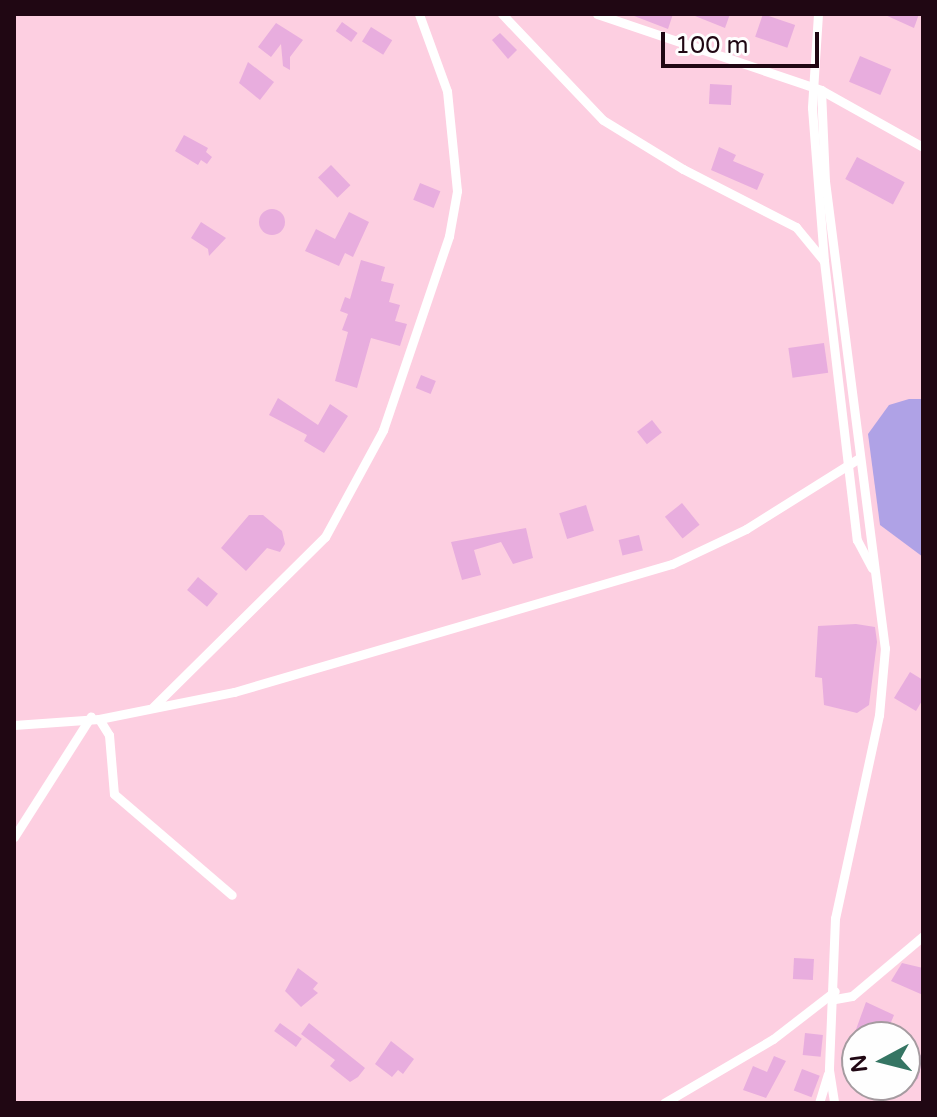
<!DOCTYPE html>
<html>
<head>
<meta charset="utf-8">
<style>
	body { margin:0 }
	#map { position:relative; width:937px; height:1117px; overflow:hidden; background:#fdcfe1; font-family:"Varela Round",sans-serif }
	div>[style] { position:absolute }
	.water>* { inset:0; background:#afa2e6 }
	.building>* { inset:0; background:#e8adde; transform-origin:0 0 }
	.round { border-radius:50% }
	.street>* { height:9px; margin:-4.5px; padding:0 4.5px; transform-origin:4.5px; border-radius:4.5px; background:#fff }
	span { translate:-50% -50%; white-space:nowrap; text-align:center; line-height:1.15; -webkit-text-stroke:7px #fefefe; paint-order:stroke }
	.frame { position:absolute; inset:0; border:16px solid #200713; pointer-events:none }
	.north { position:absolute; left:841px; top:1021px; width:80px; height:80px; box-sizing:border-box; background:#fefefe; border:2px solid #a59ba0; border-radius:50%; rotate:263deg; font-size:22px; font-weight:700; line-height:32px; text-align:center; color:#200713 }
	.north::after { content:''; display:block; margin:auto; width:28px; height:36px; background:#357563; clip-path:polygon(50% 0,100% 100%,50% 72%,0 100%) }
	.scale { position:absolute; left:661px; top:32px; width:158px; height:36px; box-sizing:border-box; border:4px solid #200713; border-top:0; padding-left:10px; font-size:24px; line-height:28px; white-space:nowrap; color:#200713; -webkit-text-stroke:6px #fefefe; paint-order:stroke }
</style>
</head>
<body>
<div id="map">
	<div class="water">
		<div style="clip-path:polygon(909px 399px,923px 399px,923px 557px,880px 525px,868px 434px,889px 405px)"></div>
	</div>
	<div class="building">
		<div style="clip-path:polygon(629px 14px,673px 14px,668px 29px)"></div>
		<div style="clip-path:polygon(690px 14px,730px 14px,725px 28px)"></div>
		<div style="left:763px;top:14px;width:34px;height:24px;rotate:19deg"></div>
		<div style="clip-path:polygon(883px 14px,919px 14px,914px 28px)"></div>
		<div style="left:342px;top:22px;width:19px;height:11px;rotate:35deg"></div>
		<div style="clip-path:polygon(276px 23px,303px 40px,290px 57px,290px 70px,283px 66px,281px 44px,271px 57px,258px 47px)"></div>
		<div style="left:371px;top:27px;width:25px;height:17px;rotate:32deg"></div>
		<div style="clip-path:polygon(500px 33px,517px 50px,508px 59px,492px 40px)"></div>
		<div style="left:860px;top:56px;width:34px;height:28px;rotate:23deg"></div>
		<div style="clip-path:polygon(248px 62px,274px 82px,260px 100px,239px 83px)"></div>
		<div style="left:710px;top:84px;width:22px;height:20px;rotate:3deg"></div>
		<div style="clip-path:polygon(184px 135px,208px 148px,206px 152px,212px 157px,207px 164px,201px 160px,198px 165px,175px 151px)"></div>
		<div style="clip-path:polygon(719px 147px,736px 155px,733px 161px,764px 174px,757px 190px,711px 170px)"></div>
		<div style="left:857px;top:157px;width:54px;height:25px;rotate:28deg"></div>
		<div style="left:331px;top:165px;width:28px;height:18px;rotate:46deg"></div>
		<div style="left:420px;top:183px;width:22px;height:18px;rotate:22deg"></div>
		<div class="round" style="left:259px;top:209px;width:26px;height:26px"></div>
		<div style="clip-path:polygon(349px 212px,369px 222px,353px 257px,345px 253px,339px 266px,305px 251px,316px 229px,335px 239px)"></div>
		<div style="clip-path:polygon(201px 222px,226px 238px,209px 256px,208px 249px,191px 238px)"></div>
		<div style="clip-path:polygon(361px 260px,385px 267px,381px 281px,394px 284px,389px 302px,400px 305px,395px 321px,407px 324px,400px 346px,371px 338px,357px 388px,335px 381px,348px 332px,342px 330px,348px 314px,340px 311px,345px 297px,350px 299px)"></div>
		<div style="left:824px;top:343px;width:30px;height:36px;rotate:82deg"></div>
		<div style="left:421px;top:375px;width:16px;height:14px;rotate:22deg"></div>
		<div style="clip-path:polygon(278px 398px,318px 425px,330px 404px,348px 416px,324px 453px,304px 441px,307px 435px,269px 415px)"></div>
		<div style="left:652px;top:420px;width:16px;height:19px;rotate:52deg"></div>
		<div style="left:682px;top:503px;width:28px;height:22px;rotate:51deg"></div>
		<div style="left:586px;top:505px;width:27px;height:28px;rotate:73deg"></div>
		<div style="clip-path:polygon(249px 515px,263px 515px,282px 531px,285px 544px,280px 552px,267px 548px,246px 571px,221px 548px)"></div>
		<div style="clip-path:polygon(526px 528px,533px 558px,513px 564px,501px 542px,474px 550px,481px 575px,462px 580px,451px 542px)"></div>
		<div style="left:639px;top:535px;width:16px;height:21px;rotate:76deg"></div>
		<div style="left:198px;top:577px;width:26px;height:17px;rotate:40deg"></div>
		<div style="clip-path:polygon(856px 624px,875px 627px,877px 642px,869px 705px,857px 713px,824px 705px,822px 678px,815px 677px,818px 626px)"></div>
		<div style="clip-path:polygon(910px 672px,923px 680px,923px 699px,916px 711px,894px 698px)"></div>
		<div style="left:794px;top:958px;width:20px;height:21px;rotate:3deg"></div>
		<div style="clip-path:polygon(902px 963px,923px 968px,923px 995px,891px 981px)"></div>
		<div style="clip-path:polygon(298px 968px,318px 983px,313px 989px,318px 993px,301px 1007px,285px 991px)"></div>
		<div style="clip-path:polygon(866px 1002px,894px 1015px,885px 1037px,857px 1037px,857px 1062px,846px 1057px)"></div>
		<div style="left:280px;top:1023px;width:27px;height:10px;rotate:36deg"></div>
		<div style="clip-path:polygon(309px 1023px,365px 1068px,358px 1077px,350px 1082px,330px 1066px,335px 1060px,301px 1034px)"></div>
		<div style="left:805px;top:1033px;width:18px;height:22px;rotate:6deg"></div>
		<div style="clip-path:polygon(391px 1041px,414px 1059px,403px 1074px,398px 1070px,392px 1077px,375px 1064px)"></div>
		<div style="clip-path:polygon(908px 1050px,923px 1056px,918px 1079px,905px 1074px)"></div>
		<div style="clip-path:polygon(774px 1056px,786px 1061px,766px 1098px,743px 1090px,753px 1066px,767px 1072px)"></div>
		<div style="left:802px;top:1069px;width:19px;height:23px;rotate:21deg"></div>
	</div>
	<div class="street">
		<div style="left:502px;top:14px;width:146px;rotate:46.4deg"></div>
		<div style="left:603px;top:120px;width:94px;rotate:31.5deg"></div>
		<div style="left:683px;top:169px;width:127px;rotate:27.2deg"></div>
		<div style="left:796px;top:227px;width:44px;rotate:50.5deg"></div>
		<div style="left:597px;top:14px;width:237px;rotate:18.7deg"></div>
		<div style="left:821px;top:90px;width:117px;rotate:29.2deg"></div>
		<div style="left:818px;top:14px;width:94px;rotate:93.7deg"></div>
		<div style="left:812px;top:108px;width:153px;rotate:85.5deg"></div>
		<div style="left:824px;top:261px;width:281px;rotate:83.3deg"></div>
		<div style="left:857px;top:540px;width:32px;rotate:62deg"></div>
		<div style="left:821px;top:90px;width:91px;rotate:87.5deg"></div>
		<div style="left:825px;top:181px;width:471px;rotate:82.7deg"></div>
		<div style="left:885px;top:648px;width:67px;rotate:95.1deg"></div>
		<div style="left:879px;top:715px;width:208px;rotate:102.2deg"></div>
		<div style="left:835px;top:918px;width:152px;rotate:92.3deg"></div>
		<div style="left:829px;top:1070px;width:33px;rotate:81deg"></div>
		<div style="left:153px;top:707px;width:242px;rotate:-44.7deg"></div>
		<div style="left:325px;top:537px;width:122px;rotate:-61.5deg"></div>
		<div style="left:383px;top:430px;width:205px;rotate:-71.2deg"></div>
		<div style="left:449px;top:236px;width:46px;rotate:-79.9deg"></div>
		<div style="left:457px;top:191px;width:100px;rotate:-95.7deg"></div>
		<div style="left:447px;top:91px;width:82px;rotate:-110deg"></div>
		<div style="left:99px;top:719px;width:19px;rotate:58deg"></div>
		<div style="left:109px;top:735px;width:59px;rotate:85.2deg"></div>
		<div style="left:114px;top:794px;width:155px;rotate:40.6deg"></div>
		<div style="left:14px;top:725px;width:85px;rotate:-4deg"></div>
		<div style="left:99px;top:719px;width:138px;rotate:-11.3deg"></div>
		<div style="left:234px;top:692px;width:456px;rotate:-16.3deg"></div>
		<div style="left:672px;top:564px;width:82px;rotate:-25.3deg"></div>
		<div style="left:746px;top:529px;width:133px;rotate:-32.1deg"></div>
		<div style="left:14px;top:837px;width:143px;rotate:-57.5deg"></div>
		<div style="left:835px;top:999px;width:17px;rotate:-10deg"></div>
		<div style="left:852px;top:996px;width:93px;rotate:-40.2deg"></div>
		<div style="left:664px;top:1103px;width:126px;rotate:-30.4deg"></div>
		<div style="left:773px;top:1039px;width:78px;rotate:-37.7deg"></div>
		<div style="left:819px;top:1103px;width:30px;rotate:-73deg"></div>
	</div>
	<div class="frame"></div>
	<div class="north">N</div>
	<div class="scale">100 m</div>
</div>
</body>
</html>
